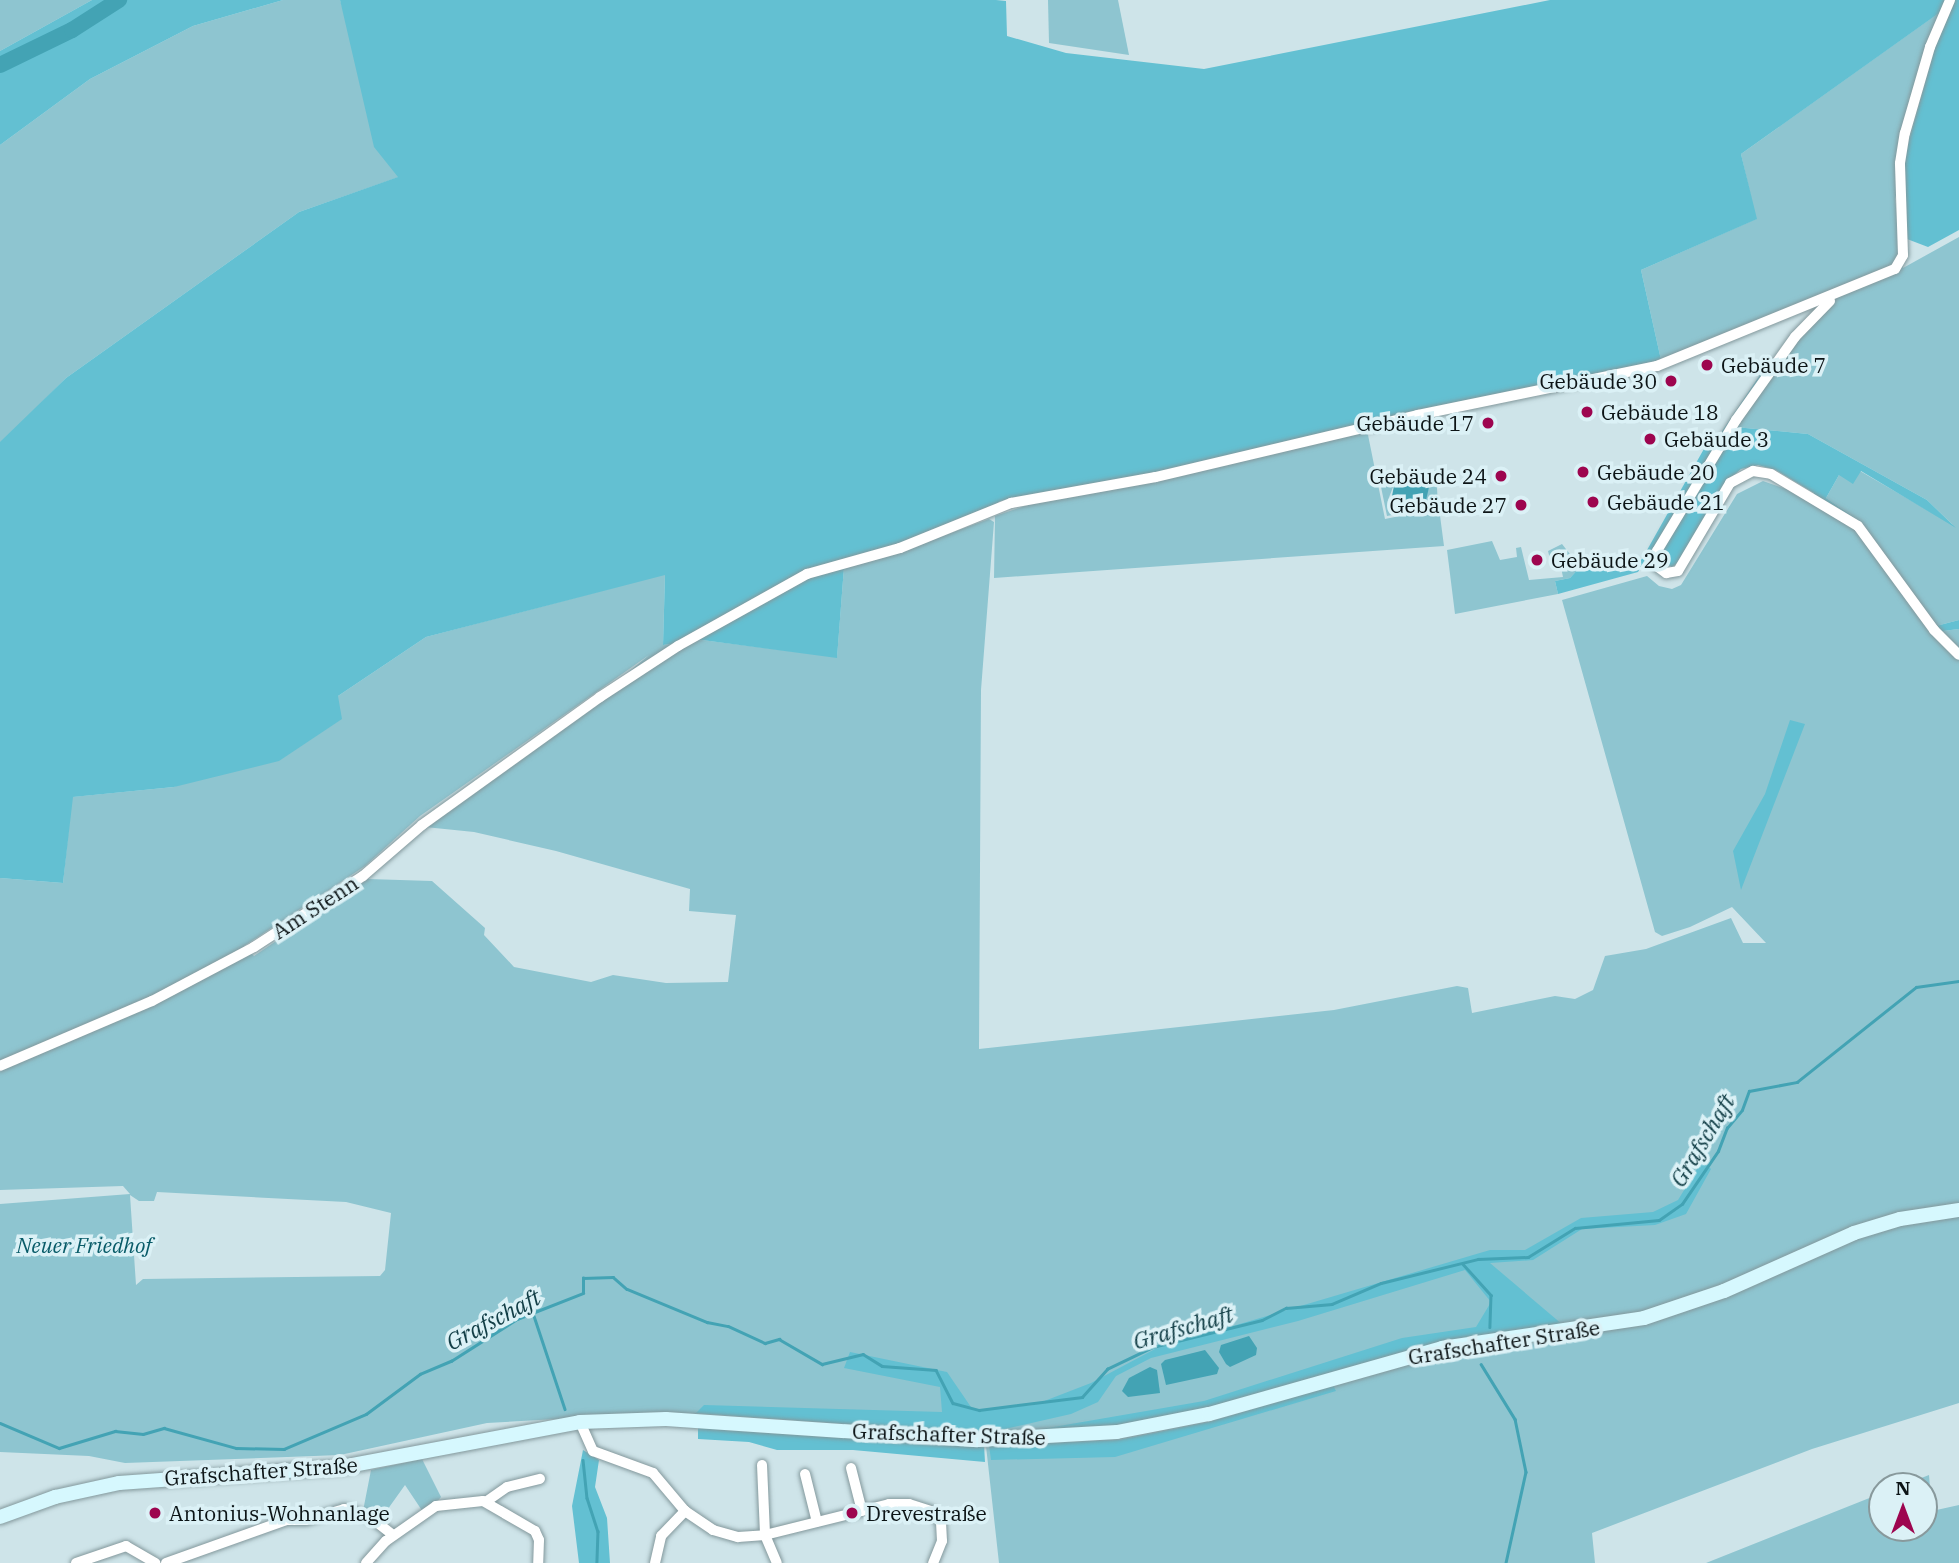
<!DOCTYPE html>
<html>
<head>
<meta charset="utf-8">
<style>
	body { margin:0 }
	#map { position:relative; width:1959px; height:1563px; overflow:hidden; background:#cee4e9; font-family:"IBM Plex Serif",serif }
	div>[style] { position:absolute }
	.green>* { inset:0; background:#8ec5d0 }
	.forest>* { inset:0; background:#63c0d2 }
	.water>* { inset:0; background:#43a3b4 }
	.stream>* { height:2.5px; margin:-1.25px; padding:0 1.25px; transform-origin:1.25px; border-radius:1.25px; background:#43a3b4 }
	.river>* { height:16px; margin:-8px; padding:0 8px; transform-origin:8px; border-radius:8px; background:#43a3b4 }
	.roads { filter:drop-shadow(0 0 2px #83989c) drop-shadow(0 0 2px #83989c) }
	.street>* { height:10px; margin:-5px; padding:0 5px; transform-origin:5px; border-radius:5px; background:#fff }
	.secondary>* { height:14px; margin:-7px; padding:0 7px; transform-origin:7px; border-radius:7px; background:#d6f8fe }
	.dots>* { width:19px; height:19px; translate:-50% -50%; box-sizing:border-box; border:4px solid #dbf1f6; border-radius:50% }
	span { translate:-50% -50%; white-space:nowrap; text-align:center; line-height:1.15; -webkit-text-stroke:7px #dbf1f6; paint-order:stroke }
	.poi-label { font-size:21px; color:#0c1416 }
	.left { translate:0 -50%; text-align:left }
	.right { translate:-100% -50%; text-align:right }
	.street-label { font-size:21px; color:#0c1416 }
	.park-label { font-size:21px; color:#085b68; font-style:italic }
	.water-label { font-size:23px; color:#123e46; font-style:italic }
	.north { position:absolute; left:1868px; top:1472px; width:70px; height:70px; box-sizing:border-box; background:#dbf1f6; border:2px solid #88999c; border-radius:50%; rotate:0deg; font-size:19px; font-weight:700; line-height:28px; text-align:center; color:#0c1416 }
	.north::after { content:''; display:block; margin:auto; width:24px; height:32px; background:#9d054f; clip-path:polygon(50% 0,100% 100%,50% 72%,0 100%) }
</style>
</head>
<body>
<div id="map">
	<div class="green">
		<div style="clip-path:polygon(0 0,92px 0,0 51px)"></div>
		<div style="clip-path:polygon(283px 0,340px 0,399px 177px,299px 212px,66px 378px,0 444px,0 145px,90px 79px,193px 26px)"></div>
		<div style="clip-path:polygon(1048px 0,1118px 0,1129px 55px,1049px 43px)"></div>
		<div style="clip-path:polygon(1947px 7px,1895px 199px,1903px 268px,1959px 237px,1959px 620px,1936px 626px,1860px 521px,1826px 498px,1839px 475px,1860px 471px,1953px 525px,1927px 500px,1808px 434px,1735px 427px,1819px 311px,1815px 300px,1661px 360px,1641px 270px,1756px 219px,1741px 154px)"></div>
		<div style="clip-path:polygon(1367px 430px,1385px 519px,1439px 508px,1444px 546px,994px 578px,995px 516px,1031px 504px)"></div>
		<div style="clip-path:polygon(evenodd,1436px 470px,1438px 506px,1387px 516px,1380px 482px,1436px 470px,1415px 480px,1413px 504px,1388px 500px,1395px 482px,1415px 480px)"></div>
		<div style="clip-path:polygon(evenodd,1763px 481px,1812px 498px,1856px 528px,1935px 632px,1959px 629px,1959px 1403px,1812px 1449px,1592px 1533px,1595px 1563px,999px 1563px,985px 1437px,662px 1413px,487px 1423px,340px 1455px,125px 1463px,89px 1456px,0 1452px,0 1204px,130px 1194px,123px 1186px,0 1190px,0 878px,63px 883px,72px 797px,174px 787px,338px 696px,426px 637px,665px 574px,663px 645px,702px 640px,837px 657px,844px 567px,883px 558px,989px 519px,994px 522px,981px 690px,979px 1049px,1334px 1010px,1457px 986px,1468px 988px,1472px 1013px,1555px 996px,1575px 999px,1593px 990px,1605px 956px,1646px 949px,1731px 918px,1743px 943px,1766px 943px,1732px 907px,1690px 927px,1662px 936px,1655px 932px,1562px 600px,1647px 576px,1659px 586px,1672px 589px,1681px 585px,1737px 494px,1763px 481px,649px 655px,545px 742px,425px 827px,474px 832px,556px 851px,690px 889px,689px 911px,736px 915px,728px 982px,666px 983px,613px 975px,591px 982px,514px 967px,484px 935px,485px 928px,432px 881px,368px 879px,254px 956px,244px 946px,365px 866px,420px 816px,649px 655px,1763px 481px,157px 1192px,346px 1202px,391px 1213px,385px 1270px,380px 1276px,143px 1279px,136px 1285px,130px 1195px,139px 1201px,154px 1201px,157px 1192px)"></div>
		<div style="clip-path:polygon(1492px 541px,1500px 560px,1517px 557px,1516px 548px,1521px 547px,1529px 580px,1563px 577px,1559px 558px,1550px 559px,1548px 551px,1562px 544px,1580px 567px,1570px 578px,1555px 581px,1558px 594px,1455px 614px,1447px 550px)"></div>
		<div style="clip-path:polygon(422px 1459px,441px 1497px,435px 1504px,423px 1512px,405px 1485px,380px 1520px,363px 1511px,371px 1470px)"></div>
		<div style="clip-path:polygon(1929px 1475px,1932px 1511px,1959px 1505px,1959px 1563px,1706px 1563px,1882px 1493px,1882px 1528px,1924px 1528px,1924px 1486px,1901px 1486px)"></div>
	</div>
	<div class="forest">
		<div style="clip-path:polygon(92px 0,283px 0,193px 26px,90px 79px,0 145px,0 51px)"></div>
		<div style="clip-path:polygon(340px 0,996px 0,1006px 1px,1007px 36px,1066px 53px,1204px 69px,1550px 0,1959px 0,1959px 230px,1928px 247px,1907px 239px,1899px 178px,1946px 8px,1741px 154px,1757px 219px,1641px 270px,1661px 360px,1155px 473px,1000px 501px,985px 513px,844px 567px,837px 658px,702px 640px,663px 645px,665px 575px,426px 637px,338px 696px,342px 719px,279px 761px,174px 787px,73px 797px,63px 883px,0 878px,0 442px,66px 378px,299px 212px,398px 177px,374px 147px)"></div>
		<div style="clip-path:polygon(1770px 360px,1735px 427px,1808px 434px,1927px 500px,1956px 528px,1861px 471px,1853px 484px,1839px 475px,1826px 498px,1860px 521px,1936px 626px,1959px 620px,1959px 629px,1935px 632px,1856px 528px,1812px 498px,1814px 493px,1776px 470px,1758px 465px,1741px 469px,1727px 481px,1682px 559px,1672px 567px,1648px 554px,1638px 572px,1558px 594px,1555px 581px,1570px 578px,1580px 567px,1631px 567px,1642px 559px,1705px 447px,1710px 449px)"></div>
		<div style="clip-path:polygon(1790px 720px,1805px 724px,1741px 890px,1733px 851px,1765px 794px)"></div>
		<div style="clip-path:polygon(1702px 1161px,1711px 1169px,1686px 1214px,1655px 1225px,1582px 1229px,1533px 1260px,1490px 1263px,1563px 1325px,1205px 1411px,1108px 1428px,1038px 1434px,1036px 1430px,1204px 1401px,1402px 1338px,1476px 1327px,1491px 1302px,1465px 1270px,1298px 1321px,1151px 1358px,1116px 1376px,1098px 1402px,1071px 1414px,983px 1434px,696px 1413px,704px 1405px,942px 1412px,940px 1387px,844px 1368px,850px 1352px,947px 1372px,973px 1410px,1034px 1405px,1091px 1383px,1155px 1349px,1490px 1250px,1525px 1250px,1581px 1218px,1653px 1212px,1678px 1200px)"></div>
		<div style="clip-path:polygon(1333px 1385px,1336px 1391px,1115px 1457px,991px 1460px,989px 1445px,1119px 1440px,1209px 1422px)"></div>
		<div style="clip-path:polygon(698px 1427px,984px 1445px,985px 1462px,853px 1450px,777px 1450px,749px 1442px,698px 1439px)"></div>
		<div style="clip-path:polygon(583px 1450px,599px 1460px,595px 1487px,607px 1518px,610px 1563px,579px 1563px,572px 1506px)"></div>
	</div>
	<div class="water">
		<div style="clip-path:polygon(1431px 478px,1425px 505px,1390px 506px,1395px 481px)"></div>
		<div style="clip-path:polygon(1249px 1336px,1257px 1348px,1256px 1355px,1230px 1367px,1226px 1364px,1219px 1352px,1221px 1345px)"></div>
		<div style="clip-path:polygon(1205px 1350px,1219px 1368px,1217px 1374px,1166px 1385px,1161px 1364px,1165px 1360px)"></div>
		<div style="clip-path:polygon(1150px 1367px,1157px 1370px,1160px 1393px,1128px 1397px,1122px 1391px,1129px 1378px)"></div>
	</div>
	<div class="stream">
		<div style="left:1463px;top:1264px;width:42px;rotate:47.9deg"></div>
		<div style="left:1491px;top:1295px;width:32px;rotate:92deg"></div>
		<div style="left:534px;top:1316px;width:98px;rotate:71.6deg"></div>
		<div style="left:1481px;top:1364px;width:65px;rotate:58.3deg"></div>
		<div style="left:1515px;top:1419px;width:54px;rotate:78.3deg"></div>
		<div style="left:1526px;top:1472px;width:93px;rotate:102.4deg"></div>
		<div style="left:0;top:1423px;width:64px;rotate:23deg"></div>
		<div style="left:59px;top:1448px;width:59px;rotate:-16.9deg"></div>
		<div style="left:115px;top:1431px;width:28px;rotate:6deg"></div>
		<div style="left:143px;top:1434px;width:22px;rotate:-16deg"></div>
		<div style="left:164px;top:1428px;width:75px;rotate:15.5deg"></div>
		<div style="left:236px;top:1448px;width:48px;rotate:1.2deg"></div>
		<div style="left:284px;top:1449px;width:89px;rotate:-23.1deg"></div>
		<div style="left:366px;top:1414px;width:67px;rotate:-36.5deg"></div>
		<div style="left:420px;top:1374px;width:34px;rotate:-23deg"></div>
		<div style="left:451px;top:1361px;width:78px;rotate:-32.5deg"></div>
		<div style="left:517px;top:1319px;width:71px;rotate:-21.5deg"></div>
		<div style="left:583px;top:1293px;width:15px;rotate:-90deg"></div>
		<div style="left:583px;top:1278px;width:30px;rotate:-2deg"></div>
		<div style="left:613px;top:1277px;width:18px;rotate:41deg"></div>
		<div style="left:627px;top:1289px;width:87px;rotate:22.4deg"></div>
		<div style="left:707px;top:1322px;width:21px;rotate:11deg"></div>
		<div style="left:728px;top:1326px;width:41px;rotate:24.7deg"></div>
		<div style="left:765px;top:1343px;width:15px;rotate:-16deg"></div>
		<div style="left:779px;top:1339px;width:50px;rotate:30.2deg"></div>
		<div style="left:822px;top:1364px;width:42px;rotate:-13.7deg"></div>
		<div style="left:863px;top:1354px;width:22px;rotate:32deg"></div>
		<div style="left:882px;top:1366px;width:54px;rotate:4.2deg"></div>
		<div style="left:936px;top:1370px;width:37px;rotate:63deg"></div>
		<div style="left:953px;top:1403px;width:27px;rotate:15deg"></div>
		<div style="left:979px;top:1410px;width:104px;rotate:-7.2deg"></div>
		<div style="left:1082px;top:1397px;width:38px;rotate:-48deg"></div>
		<div style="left:1107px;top:1369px;width:51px;rotate:-25.6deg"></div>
		<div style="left:1153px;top:1347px;width:112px;rotate:-13.9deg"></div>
		<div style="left:1262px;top:1320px;width:27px;rotate:-27deg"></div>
		<div style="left:1286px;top:1308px;width:46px;rotate:-5deg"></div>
		<div style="left:1332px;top:1304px;width:53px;rotate:-23.2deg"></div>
		<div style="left:1381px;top:1283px;width:100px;rotate:-13.9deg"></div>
		<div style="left:1478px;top:1259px;width:50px;rotate:-2.3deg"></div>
		<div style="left:1528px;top:1257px;width:55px;rotate:-31.7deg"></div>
		<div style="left:1575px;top:1228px;width:84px;rotate:-5.4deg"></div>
		<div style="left:1659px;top:1220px;width:28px;rotate:-35deg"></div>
		<div style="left:1682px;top:1204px;width:64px;rotate:-55.8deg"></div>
		<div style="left:1718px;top:1151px;width:25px;rotate:-69deg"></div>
		<div style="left:1727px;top:1128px;width:23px;rotate:-50deg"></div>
		<div style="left:1742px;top:1110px;width:20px;rotate:-70deg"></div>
		<div style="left:1749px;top:1091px;width:49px;rotate:-10.6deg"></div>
		<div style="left:1797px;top:1082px;width:152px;rotate:-38.6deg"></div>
		<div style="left:1916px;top:987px;width:43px;rotate:-7.9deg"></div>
		<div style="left:583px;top:1460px;width:38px;rotate:84deg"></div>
		<div style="left:587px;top:1498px;width:35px;rotate:72deg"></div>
		<div style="left:598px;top:1531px;width:32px;rotate:92deg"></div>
	</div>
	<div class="river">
		<div style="left:0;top:65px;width:80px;rotate:-25.9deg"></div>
		<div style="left:72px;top:30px;width:56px;rotate:-32.6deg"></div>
	</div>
	<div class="roads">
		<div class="street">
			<div style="left:1830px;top:301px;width:50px;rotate:134.2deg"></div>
			<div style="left:1795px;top:337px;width:102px;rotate:125.4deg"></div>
			<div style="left:1736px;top:420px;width:153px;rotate:121.1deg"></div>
			<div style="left:1657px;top:551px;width:14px;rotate:98deg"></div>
			<div style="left:1655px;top:565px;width:14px;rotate:36deg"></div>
			<div style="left:1666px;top:573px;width:12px;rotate:-9deg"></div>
			<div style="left:1678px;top:571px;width:102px;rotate:-59.4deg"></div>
			<div style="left:1730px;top:483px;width:26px;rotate:-28deg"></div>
			<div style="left:1753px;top:471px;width:18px;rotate:9deg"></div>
			<div style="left:1771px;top:474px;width:101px;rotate:30.9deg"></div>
			<div style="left:1858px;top:526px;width:129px;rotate:53.8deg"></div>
			<div style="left:1934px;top:630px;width:35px;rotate:45deg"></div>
			<div style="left:0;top:1066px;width:165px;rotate:-23.2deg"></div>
			<div style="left:152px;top:1001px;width:115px;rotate:-27.9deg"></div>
			<div style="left:254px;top:947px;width:130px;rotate:-33.1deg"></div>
			<div style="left:363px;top:876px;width:78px;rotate:-40.8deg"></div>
			<div style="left:422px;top:825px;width:219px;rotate:-35.7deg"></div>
			<div style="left:600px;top:697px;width:93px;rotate:-33.2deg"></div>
			<div style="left:678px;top:646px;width:148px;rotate:-29.2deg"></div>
			<div style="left:807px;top:574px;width:97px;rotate:-15.6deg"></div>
			<div style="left:900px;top:548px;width:120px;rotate:-22.1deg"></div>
			<div style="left:1011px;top:503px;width:147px;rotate:-10.2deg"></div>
			<div style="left:1156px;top:477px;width:269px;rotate:-13.3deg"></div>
			<div style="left:1418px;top:415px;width:244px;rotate:-11.6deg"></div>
			<div style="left:1657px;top:366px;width:257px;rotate:-22.2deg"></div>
			<div style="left:1895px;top:269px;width:16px;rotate:-60deg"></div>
			<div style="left:1903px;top:255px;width:92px;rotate:-91.9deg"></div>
			<div style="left:1900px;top:163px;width:30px;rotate:-81deg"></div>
			<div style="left:1905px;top:133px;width:90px;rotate:-73.8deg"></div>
			<div style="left:1930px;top:47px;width:51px;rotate:-66.9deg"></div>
			<div style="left:580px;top:1422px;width:32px;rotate:66deg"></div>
			<div style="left:593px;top:1451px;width:64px;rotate:20.1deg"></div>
			<div style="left:653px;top:1473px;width:50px;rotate:49.9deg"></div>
			<div style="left:685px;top:1511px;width:34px;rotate:34deg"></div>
			<div style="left:713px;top:1530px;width:26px;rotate:16deg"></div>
			<div style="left:738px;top:1537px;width:27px;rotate:-4deg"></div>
			<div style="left:765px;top:1535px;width:128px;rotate:-14deg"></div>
			<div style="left:889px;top:1504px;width:20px"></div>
			<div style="left:909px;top:1504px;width:23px;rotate:18deg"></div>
			<div style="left:931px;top:1511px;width:15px;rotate:48deg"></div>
			<div style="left:941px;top:1522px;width:19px;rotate:87deg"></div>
			<div style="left:942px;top:1541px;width:24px;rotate:112deg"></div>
			<div style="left:762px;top:1465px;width:70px;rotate:87.5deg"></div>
			<div style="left:765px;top:1535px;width:30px;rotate:67deg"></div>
			<div style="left:851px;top:1468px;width:44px;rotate:75.7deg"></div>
			<div style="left:805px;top:1474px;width:49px;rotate:76deg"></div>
			<div style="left:487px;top:1501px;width:24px;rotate:-35deg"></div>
			<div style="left:507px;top:1487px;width:34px;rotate:-14deg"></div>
			<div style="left:76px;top:1563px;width:53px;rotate:-18.8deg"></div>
			<div style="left:126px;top:1546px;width:34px;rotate:30deg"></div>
			<div style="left:166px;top:1563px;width:128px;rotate:-19.6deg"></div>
			<div style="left:287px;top:1520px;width:19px"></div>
			<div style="left:306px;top:1520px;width:40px;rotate:-16deg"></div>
			<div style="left:344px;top:1509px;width:27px;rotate:17deg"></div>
			<div style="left:370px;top:1517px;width:29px;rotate:38deg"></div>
			<div style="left:366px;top:1563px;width:30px;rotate:-48deg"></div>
			<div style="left:386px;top:1541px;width:61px;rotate:-35deg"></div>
			<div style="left:436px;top:1506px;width:47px;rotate:-6.1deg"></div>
			<div style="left:483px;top:1501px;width:60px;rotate:30deg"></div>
			<div style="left:535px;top:1531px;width:10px;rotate:66deg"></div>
			<div style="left:539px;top:1540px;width:23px;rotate:92deg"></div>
			<div style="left:655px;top:1563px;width:28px;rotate:-77deg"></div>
			<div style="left:661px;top:1536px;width:35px;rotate:-46deg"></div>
		</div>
		<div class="secondary">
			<div style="left:0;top:1517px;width:59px;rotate:-20deg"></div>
			<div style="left:55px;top:1497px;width:66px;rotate:-12.3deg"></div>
			<div style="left:119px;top:1483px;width:224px;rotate:-4.1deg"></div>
			<div style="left:342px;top:1467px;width:242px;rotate:-10.7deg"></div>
			<div style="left:580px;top:1422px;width:86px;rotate:-2deg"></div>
			<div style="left:666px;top:1419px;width:312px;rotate:3.9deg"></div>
			<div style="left:977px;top:1440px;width:140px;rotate:-3.3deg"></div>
			<div style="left:1117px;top:1432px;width:94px;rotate:-11.1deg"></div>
			<div style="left:1209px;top:1414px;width:242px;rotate:-15.8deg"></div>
			<div style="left:1442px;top:1348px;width:204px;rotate:-8.4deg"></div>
			<div style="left:1644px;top:1318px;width:84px;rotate:-18.6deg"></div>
			<div style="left:1724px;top:1291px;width:142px;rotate:-24deg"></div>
			<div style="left:1854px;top:1233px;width:48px;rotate:-16.9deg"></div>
			<div style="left:1900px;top:1219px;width:60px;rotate:-8.7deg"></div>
		</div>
	</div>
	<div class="dots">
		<div style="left:1707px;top:365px;background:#9d054f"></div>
		<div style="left:1671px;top:381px;background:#9d054f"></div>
		<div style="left:1587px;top:412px;background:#9d054f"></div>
		<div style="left:1488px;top:423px;background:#9d054f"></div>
		<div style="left:1650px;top:439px;background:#9d054f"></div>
		<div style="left:1583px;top:472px;background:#9d054f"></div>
		<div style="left:1501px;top:476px;background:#9d054f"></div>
		<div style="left:1593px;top:502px;background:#9d054f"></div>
		<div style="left:1521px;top:505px;background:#9d054f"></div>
		<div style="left:1537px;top:560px;background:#9d054f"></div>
		<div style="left:155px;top:1513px;background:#9d054f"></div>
		<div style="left:852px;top:1513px;background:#9d054f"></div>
	</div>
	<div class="poi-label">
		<span class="left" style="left:1721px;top:365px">Gebäude 7</span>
		<span class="right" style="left:1657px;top:381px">Gebäude 30</span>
		<span class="left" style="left:1601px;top:412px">Gebäude 18</span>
		<span class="right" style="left:1474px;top:423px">Gebäude 17</span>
		<span class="left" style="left:1664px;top:439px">Gebäude 3</span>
		<span class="left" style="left:1597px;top:472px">Gebäude 20</span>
		<span class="right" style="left:1487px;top:476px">Gebäude 24</span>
		<span class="left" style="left:1607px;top:502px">Gebäude 21</span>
		<span class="right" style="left:1507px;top:505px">Gebäude 27</span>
		<span class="left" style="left:1551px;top:560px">Gebäude 29</span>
		<span class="left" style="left:169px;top:1513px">Antonius-Wohnanlage</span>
		<span class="left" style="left:866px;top:1513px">Drevestraße</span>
	</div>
	<div class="street-label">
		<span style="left:315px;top:907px;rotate:-33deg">Am Stenn</span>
		<span style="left:1504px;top:1342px;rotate:-9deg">Grafschafter Straße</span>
		<span style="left:949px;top:1434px;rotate:2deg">Grafschafter Straße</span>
		<span style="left:261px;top:1471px;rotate:-4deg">Grafschafter Straße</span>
	</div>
	<div class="park-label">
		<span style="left:84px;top:1245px">Neuer Friedhof</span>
	</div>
	<div class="water-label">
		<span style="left:1702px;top:1140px;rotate:-59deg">Grafschaft</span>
		<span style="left:493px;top:1319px;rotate:-28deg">Grafschaft</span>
		<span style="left:1183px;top:1327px;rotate:-16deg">Grafschaft</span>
	</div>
	<div class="north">N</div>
</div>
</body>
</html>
